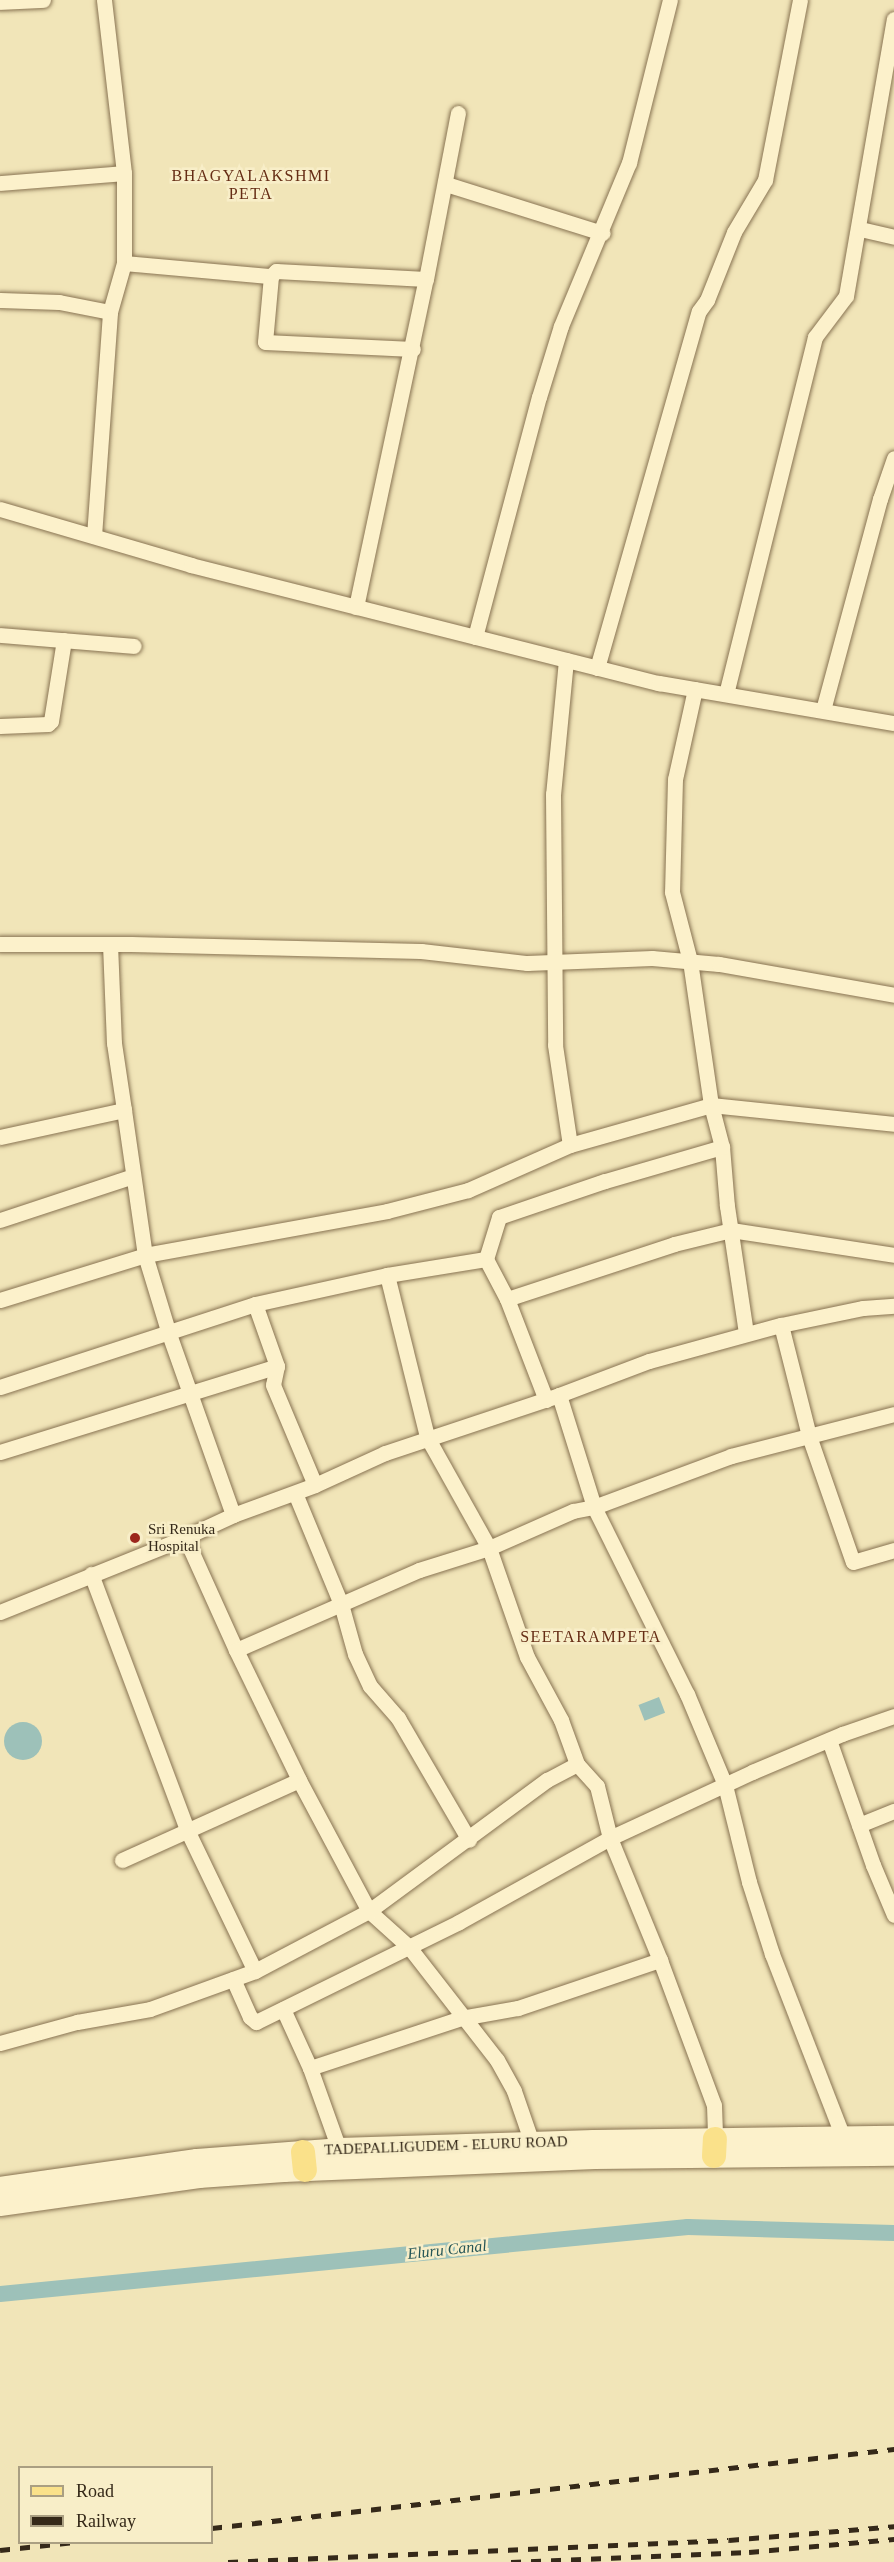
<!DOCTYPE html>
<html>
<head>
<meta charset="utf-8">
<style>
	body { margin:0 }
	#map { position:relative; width:894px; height:2562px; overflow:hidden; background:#f1e5b8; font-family:Georgia,serif }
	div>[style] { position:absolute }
	.water>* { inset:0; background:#9dc1b9; transform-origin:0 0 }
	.round { border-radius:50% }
	.canal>* { height:16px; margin:-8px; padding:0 8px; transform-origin:8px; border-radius:8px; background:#9dc1b9 }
	.roads { filter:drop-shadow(0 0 2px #887352) drop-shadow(0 0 2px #887352) }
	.street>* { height:15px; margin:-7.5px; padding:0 7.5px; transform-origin:7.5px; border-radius:7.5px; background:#fcf1cb }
	.secondary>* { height:22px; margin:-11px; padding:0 11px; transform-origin:11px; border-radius:11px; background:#fcf1cb }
	.primary>* { height:24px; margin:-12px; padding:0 12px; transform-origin:12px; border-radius:12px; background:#fae18a }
	.rail>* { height:4.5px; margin-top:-2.25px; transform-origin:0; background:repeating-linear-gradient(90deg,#352919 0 10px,transparent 0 20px) }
	.dots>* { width:16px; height:16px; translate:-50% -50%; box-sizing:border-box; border:3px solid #f8eec8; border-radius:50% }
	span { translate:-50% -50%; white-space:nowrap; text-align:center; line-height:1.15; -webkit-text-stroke:5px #f8eec8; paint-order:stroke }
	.poi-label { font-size:15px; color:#352919 }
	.left { translate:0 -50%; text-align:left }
	.street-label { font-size:15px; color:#352919 }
	.neighbourhood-label { font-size:16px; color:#652c14; letter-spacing:1.5px }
	.water-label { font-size:16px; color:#265657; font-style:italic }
	.legend { position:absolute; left:18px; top:2466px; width:195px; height:78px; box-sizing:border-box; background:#f8eec8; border:2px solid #aa9f82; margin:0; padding:8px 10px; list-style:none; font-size:18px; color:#352919 }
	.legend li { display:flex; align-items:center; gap:12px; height:30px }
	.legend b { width:30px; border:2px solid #aa9f82 }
</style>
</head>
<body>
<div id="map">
	<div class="water">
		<div style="left:659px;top:1697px;width:17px;height:22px;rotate:69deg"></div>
		<div class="round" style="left:4px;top:1722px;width:38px;height:38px"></div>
	</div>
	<div class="canal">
		<div style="left:0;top:2294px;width:691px;rotate:-5.56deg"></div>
		<div style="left:688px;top:2227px;width:206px;rotate:1.7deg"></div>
	</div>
	<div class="roads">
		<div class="street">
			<div style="left:0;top:2px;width:43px;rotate:-2.7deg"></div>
			<div style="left:0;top:183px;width:124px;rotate:-4.6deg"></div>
			<div style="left:446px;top:184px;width:164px;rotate:17.4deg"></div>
			<div style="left:860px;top:229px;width:35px;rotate:13deg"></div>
			<div style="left:124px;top:263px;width:148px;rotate:5.1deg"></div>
			<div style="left:271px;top:276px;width:7px;rotate:-45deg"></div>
			<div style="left:276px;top:271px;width:150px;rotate:3.1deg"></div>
			<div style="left:426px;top:279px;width:169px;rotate:-79.1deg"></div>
			<div style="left:271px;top:276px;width:66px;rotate:95.2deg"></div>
			<div style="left:265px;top:342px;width:148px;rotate:2.7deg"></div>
			<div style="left:0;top:300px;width:59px;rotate:1.9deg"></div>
			<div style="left:59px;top:302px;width:52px;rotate:11.1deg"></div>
			<div style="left:0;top:509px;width:199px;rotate:16.3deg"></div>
			<div style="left:191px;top:565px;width:483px;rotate:14.2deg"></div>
			<div style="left:659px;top:683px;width:238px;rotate:9.7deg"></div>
			<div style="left:94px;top:536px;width:225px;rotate:-85.9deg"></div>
			<div style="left:110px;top:312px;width:51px;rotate:-74.1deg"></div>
			<div style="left:124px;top:263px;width:90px;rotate:-90deg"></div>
			<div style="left:124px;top:173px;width:174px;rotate:-96.6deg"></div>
			<div style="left:356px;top:607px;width:335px;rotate:-78deg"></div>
			<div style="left:0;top:635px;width:134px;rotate:4.7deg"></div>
			<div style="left:475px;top:637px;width:248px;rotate:-75.1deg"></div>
			<div style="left:539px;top:397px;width:74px;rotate:-72.8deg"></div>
			<div style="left:561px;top:326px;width:177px;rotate:-67.4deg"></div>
			<div style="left:629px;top:163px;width:168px;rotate:-75.9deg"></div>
			<div style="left:566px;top:660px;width:135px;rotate:95.5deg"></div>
			<div style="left:553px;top:794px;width:251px;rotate:89.5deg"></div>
			<div style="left:555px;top:1045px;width:101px;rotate:81.5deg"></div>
			<div style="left:597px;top:668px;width:371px;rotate:-74.1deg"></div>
			<div style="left:699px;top:311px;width:14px;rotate:-54deg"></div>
			<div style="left:707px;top:300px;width:73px;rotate:-68.3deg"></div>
			<div style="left:734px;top:232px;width:61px;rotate:-59.2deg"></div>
			<div style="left:765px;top:180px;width:183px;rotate:-79deg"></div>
			<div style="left:695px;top:689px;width:92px;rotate:102.5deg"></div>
			<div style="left:675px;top:779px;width:113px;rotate:91.5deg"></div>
			<div style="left:672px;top:892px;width:71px;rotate:75.4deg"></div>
			<div style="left:690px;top:961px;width:146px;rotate:81.7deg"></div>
			<div style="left:711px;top:1105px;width:43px;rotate:75.3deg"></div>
			<div style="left:722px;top:1147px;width:59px;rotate:85.2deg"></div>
			<div style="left:727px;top:1206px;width:128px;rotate:81.5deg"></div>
			<div style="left:726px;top:694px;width:368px;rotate:-76deg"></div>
			<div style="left:815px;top:337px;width:51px;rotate:-52.9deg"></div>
			<div style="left:846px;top:296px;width:281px;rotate:-80.2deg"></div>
			<div style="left:823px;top:710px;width:219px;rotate:-74.9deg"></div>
			<div style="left:880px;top:499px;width:43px;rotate:-71.1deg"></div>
			<div style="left:0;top:726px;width:48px;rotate:-2.4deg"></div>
			<div style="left:48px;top:724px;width:4px;rotate:-45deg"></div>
			<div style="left:51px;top:721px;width:82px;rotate:-80.9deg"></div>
			<div style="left:0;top:944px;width:131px"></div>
			<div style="left:131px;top:944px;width:290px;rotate:1.4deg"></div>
			<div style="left:421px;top:951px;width:107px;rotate:6.5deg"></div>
			<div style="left:527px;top:963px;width:125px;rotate:-2.3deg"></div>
			<div style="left:652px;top:958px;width:67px;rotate:5.1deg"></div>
			<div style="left:719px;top:964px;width:178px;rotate:10deg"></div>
			<div style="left:110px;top:944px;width:99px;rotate:87.7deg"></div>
			<div style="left:114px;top:1043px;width:68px;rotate:81.5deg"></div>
			<div style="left:0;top:1137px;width:127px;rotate:-12.3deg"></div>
			<div style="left:124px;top:1110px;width:147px;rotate:81.8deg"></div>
			<div style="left:145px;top:1255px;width:83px;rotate:73.1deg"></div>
			<div style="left:169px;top:1334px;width:192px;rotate:70.5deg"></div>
			<div style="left:0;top:1220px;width:140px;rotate:-18.3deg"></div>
			<div style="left:387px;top:1275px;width:167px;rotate:76.1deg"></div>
			<div style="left:427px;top:1437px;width:127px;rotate:60.8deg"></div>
			<div style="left:489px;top:1548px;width:115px;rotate:70.8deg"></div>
			<div style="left:527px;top:1657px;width:72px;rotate:61.6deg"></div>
			<div style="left:561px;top:1720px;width:47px;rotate:70deg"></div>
			<div style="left:577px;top:1764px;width:30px;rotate:48deg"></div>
			<div style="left:597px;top:1786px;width:54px;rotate:76deg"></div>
			<div style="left:610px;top:1838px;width:132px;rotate:67.7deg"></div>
			<div style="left:660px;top:1960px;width:155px;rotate:69.6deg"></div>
			<div style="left:714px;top:2105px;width:34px;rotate:88deg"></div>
			<div style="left:507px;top:1299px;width:176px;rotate:-18.2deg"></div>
			<div style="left:674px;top:1244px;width:59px;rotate:-13.8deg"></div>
			<div style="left:731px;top:1230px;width:165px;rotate:8.7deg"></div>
			<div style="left:0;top:1300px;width:152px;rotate:-17.2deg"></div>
			<div style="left:145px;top:1255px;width:246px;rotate:-10.3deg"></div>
			<div style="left:387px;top:1211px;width:84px;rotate:-14.5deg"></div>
			<div style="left:468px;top:1190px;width:111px;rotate:-23.8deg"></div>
			<div style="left:570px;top:1145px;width:147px;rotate:-15.8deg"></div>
			<div style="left:711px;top:1105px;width:184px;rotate:5.9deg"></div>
			<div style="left:255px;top:1304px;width:66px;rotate:70.5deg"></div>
			<div style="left:277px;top:1366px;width:19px;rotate:102deg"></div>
			<div style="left:273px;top:1385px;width:108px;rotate:67.2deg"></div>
			<div style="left:781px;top:1325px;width:114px;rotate:75.8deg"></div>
			<div style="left:809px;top:1436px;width:133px;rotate:70.8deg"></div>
			<div style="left:853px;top:1562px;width:43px;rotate:-16.3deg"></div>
			<div style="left:0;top:1387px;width:268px;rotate:-18deg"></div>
			<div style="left:255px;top:1304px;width:135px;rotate:-12.4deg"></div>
			<div style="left:387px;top:1275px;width:100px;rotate:-9.2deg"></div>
			<div style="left:559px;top:1395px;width:117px;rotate:72.6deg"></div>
			<div style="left:594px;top:1507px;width:209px;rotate:63.6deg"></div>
			<div style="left:687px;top:1694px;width:99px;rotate:67.3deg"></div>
			<div style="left:725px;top:1785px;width:100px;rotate:76.1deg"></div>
			<div style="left:749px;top:1882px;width:76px;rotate:72.3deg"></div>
			<div style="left:772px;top:1954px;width:196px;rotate:68.8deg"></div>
			<div style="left:546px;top:1400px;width:108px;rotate:-111.1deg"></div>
			<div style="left:507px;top:1299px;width:45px;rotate:-117.7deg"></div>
			<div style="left:486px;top:1259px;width:44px;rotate:-72.8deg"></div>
			<div style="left:499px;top:1217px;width:112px;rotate:-18.8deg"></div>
			<div style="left:605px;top:1181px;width:122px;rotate:-16.2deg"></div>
			<div style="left:0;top:1452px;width:290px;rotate:-17.2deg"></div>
			<div style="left:295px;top:1493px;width:120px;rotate:67.5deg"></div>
			<div style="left:341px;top:1604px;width:52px;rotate:74.4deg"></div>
			<div style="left:355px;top:1654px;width:35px;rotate:65deg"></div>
			<div style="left:370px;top:1686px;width:43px;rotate:48.8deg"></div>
			<div style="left:398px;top:1718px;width:141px;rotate:59.8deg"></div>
			<div style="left:185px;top:1537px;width:124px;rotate:65.7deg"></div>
			<div style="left:236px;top:1650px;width:200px;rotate:-23.6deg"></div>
			<div style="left:419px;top:1570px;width:73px;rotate:-17.4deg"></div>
			<div style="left:489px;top:1548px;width:92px;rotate:-23.8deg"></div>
			<div style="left:573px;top:1511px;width:21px;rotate:-11deg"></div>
			<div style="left:594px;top:1507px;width:146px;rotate:-20.4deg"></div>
			<div style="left:731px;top:1456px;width:168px;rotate:-14.4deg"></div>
			<div style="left:91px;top:1574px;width:276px;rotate:69.4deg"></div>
			<div style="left:188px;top:1832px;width:154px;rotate:64.3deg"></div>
			<div style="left:0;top:1612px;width:193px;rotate:-21.9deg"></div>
			<div style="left:179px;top:1540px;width:60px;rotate:-24.8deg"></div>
			<div style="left:233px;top:1515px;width:87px;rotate:-20.1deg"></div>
			<div style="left:315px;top:1485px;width:77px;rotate:-24.6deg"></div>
			<div style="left:385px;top:1453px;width:183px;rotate:-18.4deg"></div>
			<div style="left:559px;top:1395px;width:96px;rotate:-20.7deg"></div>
			<div style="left:649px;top:1361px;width:137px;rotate:-15.3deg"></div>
			<div style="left:781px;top:1325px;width:84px;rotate:-11.7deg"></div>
			<div style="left:863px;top:1308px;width:31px;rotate:-4deg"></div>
			<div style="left:236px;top:1650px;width:144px;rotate:64.1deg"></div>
			<div style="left:299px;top:1780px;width:149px;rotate:61.9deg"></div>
			<div style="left:369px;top:1911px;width:54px;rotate:42deg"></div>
			<div style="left:409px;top:1947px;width:143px;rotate:52.1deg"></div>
			<div style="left:497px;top:2060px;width:35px;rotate:61deg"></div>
			<div style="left:514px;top:2091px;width:55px;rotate:70.9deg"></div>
			<div style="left:829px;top:1740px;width:133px;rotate:70.6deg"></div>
			<div style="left:873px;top:1865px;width:54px;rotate:67.2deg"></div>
			<div style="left:859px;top:1825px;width:38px;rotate:-22deg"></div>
			<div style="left:122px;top:1860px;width:194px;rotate:-24.3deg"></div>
			<div style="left:233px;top:1979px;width:42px;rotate:65.9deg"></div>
			<div style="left:250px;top:2017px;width:8px;rotate:40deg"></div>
			<div style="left:256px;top:2022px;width:226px;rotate:-26.2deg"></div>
			<div style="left:459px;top:1922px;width:173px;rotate:-29.1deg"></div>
			<div style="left:610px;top:1838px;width:157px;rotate:-24.9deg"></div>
			<div style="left:752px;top:1772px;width:98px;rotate:-22.9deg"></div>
			<div style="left:842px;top:1734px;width:55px;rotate:-19.1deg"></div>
			<div style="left:283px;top:2009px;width:65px;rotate:65.4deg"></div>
			<div style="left:310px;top:2068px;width:86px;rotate:70.3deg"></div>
			<div style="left:0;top:2043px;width:80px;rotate:-15.3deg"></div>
			<div style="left:77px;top:2022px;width:74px;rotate:-10.1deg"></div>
			<div style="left:150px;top:2009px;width:112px;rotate:-19.9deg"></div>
			<div style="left:255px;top:1971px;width:129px;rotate:-27.8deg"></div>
			<div style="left:369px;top:1911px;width:221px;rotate:-36.4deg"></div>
			<div style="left:547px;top:1780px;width:34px;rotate:-28deg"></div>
			<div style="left:310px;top:2068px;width:159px;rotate:-18.3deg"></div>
			<div style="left:461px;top:2018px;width:58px;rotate:-10deg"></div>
			<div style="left:518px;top:2008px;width:150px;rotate:-18.7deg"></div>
		</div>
		<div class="secondary">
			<div style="left:0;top:2188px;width:199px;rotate:-8.1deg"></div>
			<div style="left:197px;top:2160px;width:142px;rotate:-4.4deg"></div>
			<div style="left:339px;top:2149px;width:255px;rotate:-1.8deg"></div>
			<div style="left:594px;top:2141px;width:300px;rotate:-0.8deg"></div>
			<div style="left:0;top:2205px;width:201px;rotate:-8deg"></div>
			<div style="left:199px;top:2177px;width:85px;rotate:-4deg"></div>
			<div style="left:284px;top:2171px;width:311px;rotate:-2.4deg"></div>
			<div style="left:595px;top:2158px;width:299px;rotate:-0.6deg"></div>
		</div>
		<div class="primary">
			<div style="left:303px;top:2152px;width:18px;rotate:84deg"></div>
			<div style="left:714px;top:2156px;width:17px;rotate:-87deg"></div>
		</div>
	</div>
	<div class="rail">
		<div style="left:212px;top:2528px;width:687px;rotate:-6.61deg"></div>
		<div style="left:0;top:2550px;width:75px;rotate:-6.1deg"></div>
		<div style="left:228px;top:2562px;width:501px;rotate:-2.51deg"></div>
		<div style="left:729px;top:2540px;width:166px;rotate:-4.8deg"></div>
		<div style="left:511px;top:2562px;width:238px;rotate:-2.4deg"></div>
		<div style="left:749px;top:2552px;width:146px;rotate:-5.1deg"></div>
	</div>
	<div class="dots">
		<div style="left:135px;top:1538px;background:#9c271d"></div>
	</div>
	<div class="poi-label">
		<span class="left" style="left:148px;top:1538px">Sri Renuka<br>Hospital</span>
	</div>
	<div class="street-label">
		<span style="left:446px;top:2146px;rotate:-2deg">TADEPALLIGUDEM - ELURU ROAD</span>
	</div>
	<div class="neighbourhood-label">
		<span style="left:251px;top:185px">BHAGYALAKSHMI<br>PETA</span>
		<span style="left:591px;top:1637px">SEETARAMPETA</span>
	</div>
	<div class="water-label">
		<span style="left:447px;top:2250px;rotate:-6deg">Eluru Canal</span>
	</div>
	<ul class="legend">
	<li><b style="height:8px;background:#fae18a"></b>Road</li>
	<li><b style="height:8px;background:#352919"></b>Railway</li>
	</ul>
</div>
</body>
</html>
